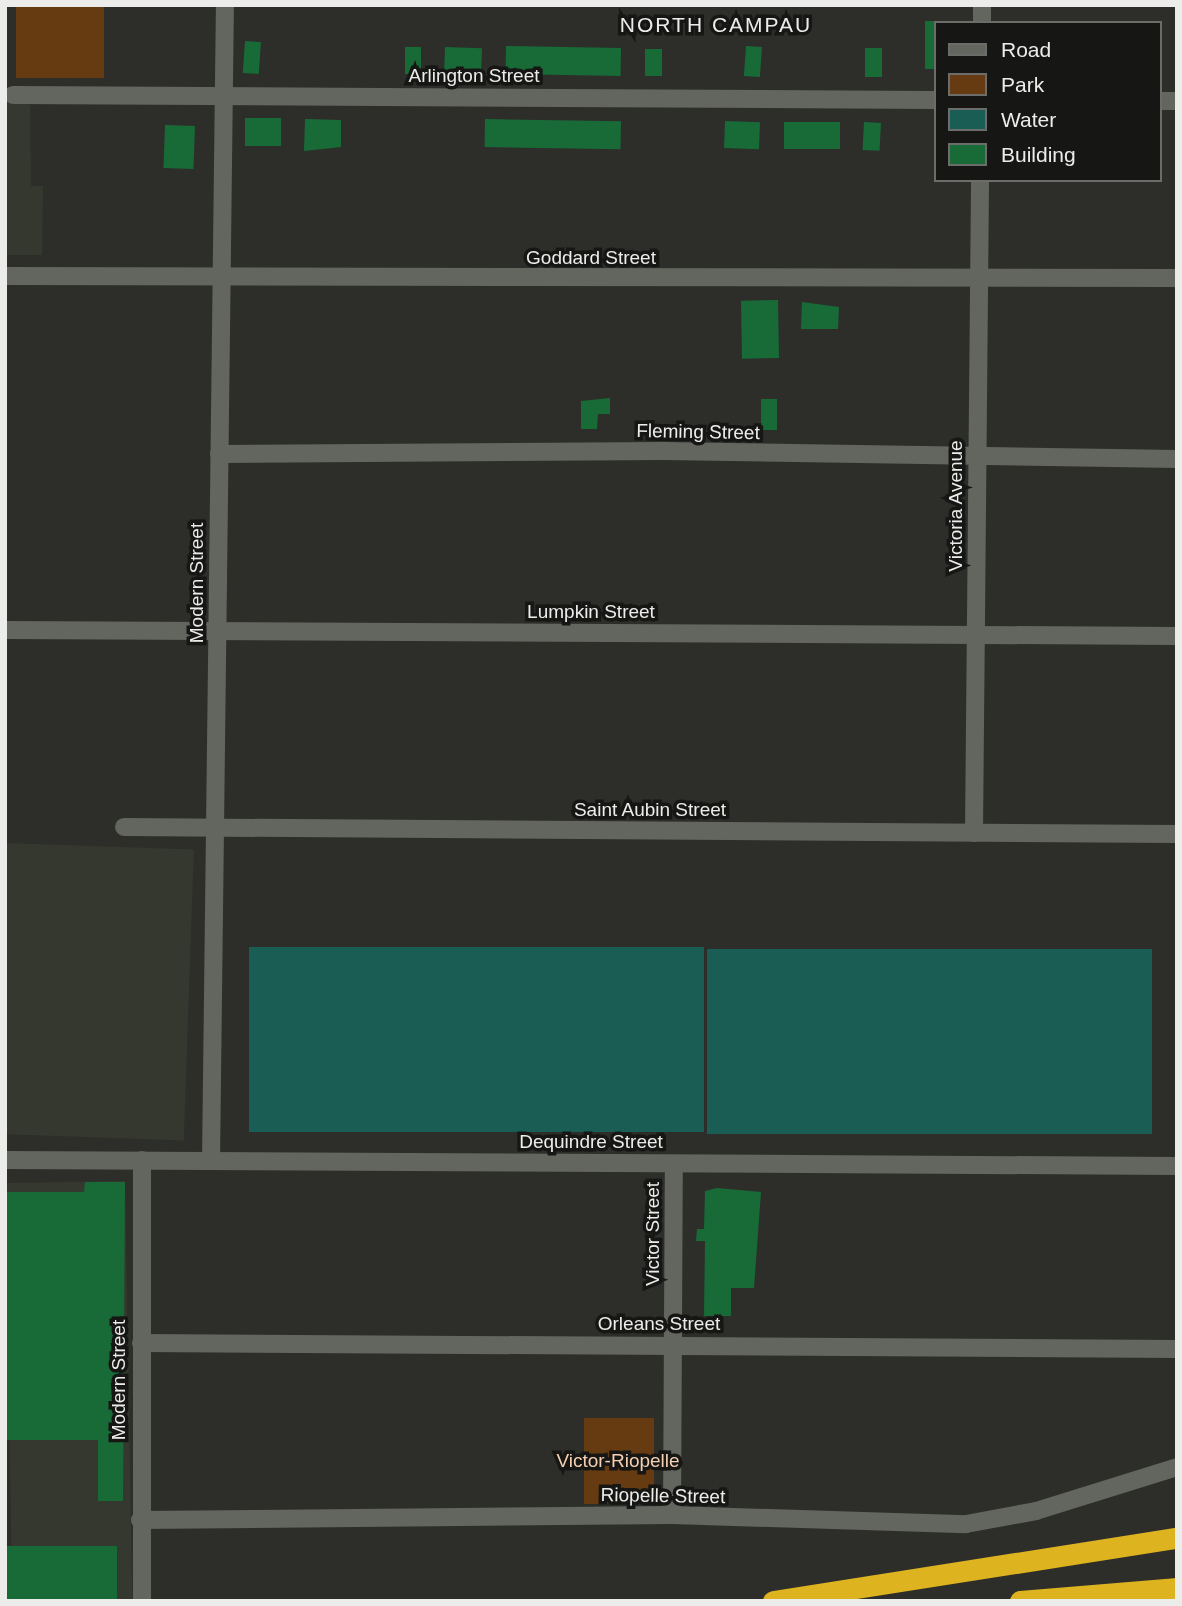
<!DOCTYPE html>
<html>
<head>
<meta charset="utf-8">
<style>
	body { margin:0 }
	#map { position:relative; width:1182px; height:1606px; overflow:hidden; background:#2d2e2a; font-family:Helvetica,sans-serif }
	div>[style] { position:absolute }
	.built>* { inset:0; background:#35382e; transform-origin:0 0 }
	.green>* { inset:0; background:#663b11; transform-origin:0 0 }
	.water>* { inset:0; background:#1a5d54; transform-origin:0 0 }
	.building>* { inset:0; background:#186b37; transform-origin:0 0 }
	.minor>* { height:18px; margin:-9px; padding:0 9px; transform-origin:9px; border-radius:9px; background:#63655f }
	.highway>* { height:21px; margin:-10.5px; padding:0 10.5px; transform-origin:10.5px; border-radius:10.5px; background:#deb320 }
	span { translate:-50% -50%; white-space:nowrap; text-align:center; line-height:1.15; -webkit-text-stroke:7px #161614; paint-order:stroke }
	.street-label { font-size:19px; color:#ecedea }
	.park-label { font-size:19px; color:#f4cfb2 }
	.neighbourhood-label { font-size:21px; color:#ecedea; letter-spacing:2px }
	.frame { position:absolute; inset:0; border:7px solid #ecedea; pointer-events:none }
	.legend { position:absolute; left:934px; top:21px; width:228px; height:161px; box-sizing:border-box; background:#161614; border:2px solid #6c6c6a; margin:0; padding:9px 12px; list-style:none; font-size:21px; color:#ecedea }
	.legend li { display:flex; align-items:center; gap:14px; height:35px }
	.legend b { width:35px; border:2px solid #6c6c6a }
</style>
</head>
<body>
<div id="map">
	<div class="built">
		<div style="clip-path:polygon(5px 102px,30px 105px,31px 186px,43px 186px,42px 255px,5px 255px)"></div>
		<div style="left:5px;top:843px;width:189px;height:291px;rotate:2deg"></div>
		<div style="left:125px;top:1181px;width:420px;height:120px;rotate:89deg"></div>
	</div>
	<div class="green">
		<div style="left:16px;top:5px;width:88px;height:73px"></div>
		<div style="left:584px;top:1418px;width:70px;height:86px"></div>
	</div>
	<div class="water">
		<div style="left:249px;top:947px;width:455px;height:185px"></div>
		<div style="left:707px;top:949px;width:445px;height:185px"></div>
	</div>
	<div class="building">
		<div style="left:925px;top:21px;width:10px;height:48px"></div>
		<div style="left:245px;top:41px;width:16px;height:32px;rotate:4deg"></div>
		<div style="left:506px;top:46px;width:115px;height:28px;rotate:1deg"></div>
		<div style="left:746px;top:46px;width:16px;height:30px;rotate:4deg"></div>
		<div style="left:405px;top:47px;width:16px;height:27px"></div>
		<div style="left:445px;top:47px;width:37px;height:28px;rotate:2deg"></div>
		<div style="left:865px;top:48px;width:17px;height:29px"></div>
		<div style="left:645px;top:49px;width:17px;height:27px"></div>
		<div style="left:245px;top:118px;width:36px;height:28px"></div>
		<div style="clip-path:polygon(305px 119px,341px 120px,341px 147px,304px 151px)"></div>
		<div style="left:485px;top:119px;width:136px;height:28px;rotate:1deg"></div>
		<div style="left:725px;top:121px;width:35px;height:27px;rotate:2deg"></div>
		<div style="left:784px;top:122px;width:56px;height:27px"></div>
		<div style="left:864px;top:122px;width:17px;height:28px;rotate:3deg"></div>
		<div style="left:165px;top:125px;width:30px;height:43px;rotate:2deg"></div>
		<div style="left:778px;top:300px;width:58px;height:37px;rotate:89deg"></div>
		<div style="clip-path:polygon(802px 302px,839px 307px,838px 329px,801px 329px)"></div>
		<div style="clip-path:polygon(610px 398px,610px 414px,598px 414px,597px 429px,581px 429px,581px 401px)"></div>
		<div style="left:761px;top:399px;width:16px;height:31px"></div>
		<div style="clip-path:polygon(85px 1182px,125px 1182px,123px 1501px,98px 1501px,98px 1440px,5px 1440px,5px 1192px,84px 1192px)"></div>
		<div style="clip-path:polygon(717px 1188px,761px 1192px,754px 1288px,731px 1288px,731px 1316px,704px 1316px,705px 1241px,696px 1241px,697px 1229px,704px 1229px,705px 1191px)"></div>
		<div style="left:5px;top:1546px;width:112px;height:55px"></div>
	</div>
	<div class="minor">
		<div style="left:982px;top:23px;width:18px;rotate:-90deg"></div>
		<div style="left:13px;top:95px;width:922px;rotate:0.31deg"></div>
		<div style="left:1159px;top:101px;width:18px"></div>
		<div style="left:5px;top:276px;width:1172px;rotate:0.1deg"></div>
		<div style="left:219px;top:454px;width:445px;rotate:-0.4deg"></div>
		<div style="left:664px;top:451px;width:513px;rotate:0.89deg"></div>
		<div style="left:5px;top:630px;width:1172px;rotate:0.29deg"></div>
		<div style="left:124px;top:827px;width:1053px;rotate:0.38deg"></div>
		<div style="left:974px;top:833px;width:653px;rotate:-89.47deg"></div>
		<div style="left:5px;top:1160px;width:1172px;rotate:0.29deg"></div>
		<div style="left:142px;top:1160px;width:441px;rotate:90deg"></div>
		<div style="left:211px;top:1161px;width:1156px;rotate:-89.31deg"></div>
		<div style="left:141px;top:1343px;width:1036px;rotate:0.33deg"></div>
		<div style="left:672px;top:1515px;width:351px;rotate:-89.7deg"></div>
		<div style="left:140px;top:1520px;width:532px;rotate:-0.54deg"></div>
		<div style="left:672px;top:1515px;width:294px;rotate:1.8deg"></div>
		<div style="left:966px;top:1524px;width:71px;rotate:-10.5deg"></div>
		<div style="left:1036px;top:1511px;width:148px;rotate:-17.3deg"></div>
	</div>
	<div class="highway">
		<div style="left:773px;top:1601px;width:409px;rotate:-8.9deg"></div>
		<div style="left:1020px;top:1601px;width:158px;rotate:-4.7deg"></div>
	</div>
	<div class="street-label">
		<span style="left:474px;top:76px">Arlington Street</span>
		<span style="left:591px;top:258px">Goddard Street</span>
		<span style="left:698px;top:432px;rotate:1deg">Fleming Street</span>
		<span style="left:956px;top:506px;rotate:-90deg">Victoria Avenue</span>
		<span style="left:197px;top:583px;rotate:-90deg">Modern Street</span>
		<span style="left:591px;top:612px">Lumpkin Street</span>
		<span style="left:650px;top:810px">Saint Aubin Street</span>
		<span style="left:591px;top:1142px">Dequindre Street</span>
		<span style="left:653px;top:1234px;rotate:-90deg">Victor Street</span>
		<span style="left:659px;top:1324px">Orleans Street</span>
		<span style="left:119px;top:1380px;rotate:-90deg">Modern Street</span>
		<span style="left:663px;top:1496px;rotate:1deg">Riopelle Street</span>
	</div>
	<div class="park-label">
		<span style="left:618px;top:1461px">Victor-Riopelle</span>
	</div>
	<div class="neighbourhood-label">
		<span style="left:716px;top:25px">NORTH CAMPAU</span>
	</div>
	<div class="frame"></div>
	<ul class="legend">
	<li><b style="height:9px;background:#63655f"></b>Road</li>
	<li><b style="height:19px;background:#663b11"></b>Park</li>
	<li><b style="height:19px;background:#1a5d54"></b>Water</li>
	<li><b style="height:19px;background:#186b37"></b>Building</li>
	</ul>
</div>
</body>
</html>
